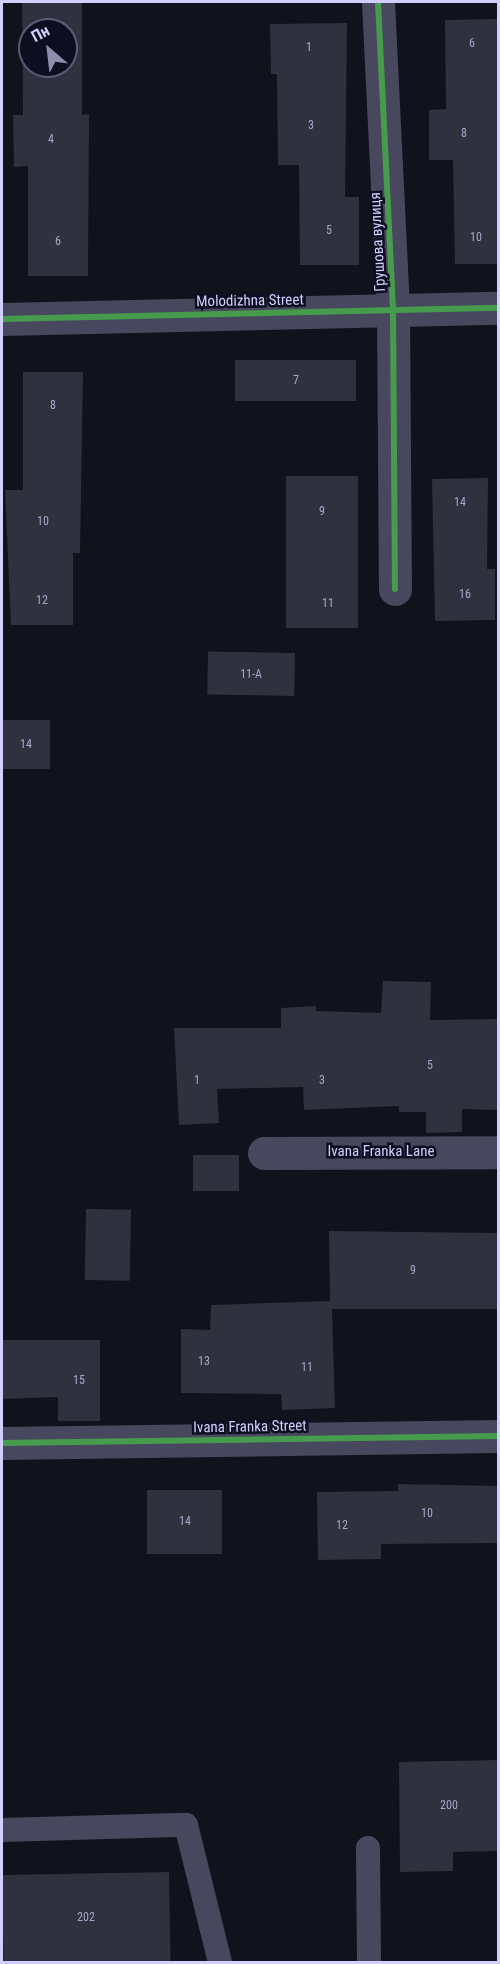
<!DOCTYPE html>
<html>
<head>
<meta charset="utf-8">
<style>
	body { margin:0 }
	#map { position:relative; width:500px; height:1964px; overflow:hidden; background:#12121c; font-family:"Roboto Condensed",sans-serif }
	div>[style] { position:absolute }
	.building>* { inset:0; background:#30303e; transform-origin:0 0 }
	.service>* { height:24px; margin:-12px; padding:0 12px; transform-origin:12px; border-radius:12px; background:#47485d }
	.minor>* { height:33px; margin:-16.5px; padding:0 16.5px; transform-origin:16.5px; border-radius:16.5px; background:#47485d }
	.cycleway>* { height:6px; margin:-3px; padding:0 3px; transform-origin:3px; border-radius:3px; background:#469c4c }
	span { translate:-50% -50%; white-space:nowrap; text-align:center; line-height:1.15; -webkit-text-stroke:5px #0f0e20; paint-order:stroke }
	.number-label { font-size:12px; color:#a8a7cd }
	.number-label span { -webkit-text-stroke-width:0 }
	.street-label { font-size:15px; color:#d0cffd }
	.frame { position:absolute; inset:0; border:3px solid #d0cffd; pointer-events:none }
	.north { position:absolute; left:18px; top:18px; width:60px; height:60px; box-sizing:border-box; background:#0f0e20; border:2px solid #5c5b78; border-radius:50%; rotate:332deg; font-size:16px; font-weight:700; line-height:24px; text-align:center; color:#d0cffd }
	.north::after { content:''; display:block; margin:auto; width:21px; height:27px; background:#8e8dae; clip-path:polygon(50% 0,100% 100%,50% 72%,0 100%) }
</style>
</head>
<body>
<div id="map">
	<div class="building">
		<div style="clip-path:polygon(evenodd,22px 2px,82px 2px,82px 115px,89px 114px,88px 276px,28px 276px,28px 166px,14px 167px,13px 115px,23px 115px,22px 2px,30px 30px,66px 30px,66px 66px,30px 66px,30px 30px)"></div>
		<div style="clip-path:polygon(498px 19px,498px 264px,455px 264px,453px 160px,429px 160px,429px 110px,446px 109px,445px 20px)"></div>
		<div style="clip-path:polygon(347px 23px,345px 197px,359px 197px,359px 265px,300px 265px,299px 165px,278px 165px,277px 74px,271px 74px,270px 24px)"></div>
		<div style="left:356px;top:360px;width:41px;height:121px;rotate:90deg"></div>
		<div style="clip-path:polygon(23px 372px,83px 372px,80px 553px,73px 553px,73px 625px,11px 625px,5px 490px,23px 490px)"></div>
		<div style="left:286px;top:476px;width:72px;height:152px"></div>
		<div style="clip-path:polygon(488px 478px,487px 569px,495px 569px,495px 620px,435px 621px,432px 479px)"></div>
		<div style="left:295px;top:653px;width:43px;height:87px;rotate:91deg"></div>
		<div style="left:2px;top:720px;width:48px;height:49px"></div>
		<div style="clip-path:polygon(383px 981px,431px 982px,430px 1020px,498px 1019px,498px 1110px,462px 1109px,462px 1132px,426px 1133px,426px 1112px,399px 1112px,399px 1106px,304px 1110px,303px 1087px,217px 1089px,219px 1123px,179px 1125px,174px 1028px,281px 1028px,281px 1008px,316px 1006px,316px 1011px,381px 1013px)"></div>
		<div style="left:239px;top:1155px;width:36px;height:46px;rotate:90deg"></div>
		<div style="left:86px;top:1209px;width:45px;height:71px;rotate:1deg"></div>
		<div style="clip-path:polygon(329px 1231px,498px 1233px,498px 1309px,332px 1309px,335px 1408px,282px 1410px,281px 1394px,181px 1393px,181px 1329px,210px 1330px,211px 1305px,330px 1301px)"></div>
		<div style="clip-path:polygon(2px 1340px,100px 1340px,100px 1421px,58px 1421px,58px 1397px,2px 1399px)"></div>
		<div style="clip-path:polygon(398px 1484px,498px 1486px,498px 1543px,381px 1544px,381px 1559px,318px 1560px,317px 1492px,398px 1491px)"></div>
		<div style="left:147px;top:1490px;width:75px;height:64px"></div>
		<div style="clip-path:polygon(498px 1760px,498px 1851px,453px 1852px,453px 1871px,400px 1872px,399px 1762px)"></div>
		<div style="left:169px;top:1872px;width:90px;height:167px;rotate:89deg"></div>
	</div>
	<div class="service">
		<div style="left:2px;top:1830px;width:184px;rotate:-1.6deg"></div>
		<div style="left:186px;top:1825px;width:141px;rotate:76.1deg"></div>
		<div style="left:368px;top:1848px;width:114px;rotate:89.5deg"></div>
	</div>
	<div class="minor">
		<div style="left:378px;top:2px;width:307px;rotate:87.2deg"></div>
		<div style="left:393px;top:309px;width:280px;rotate:89.6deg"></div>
		<div style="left:2px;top:319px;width:496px;rotate:-1.3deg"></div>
		<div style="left:264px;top:1153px;width:234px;rotate:-0.2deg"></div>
		<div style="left:2px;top:1443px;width:496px;rotate:-0.8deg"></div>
	</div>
	<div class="cycleway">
		<div style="left:378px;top:2px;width:307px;rotate:87.2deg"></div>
		<div style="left:393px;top:309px;width:280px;rotate:89.6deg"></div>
		<div style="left:2px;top:319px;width:496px;rotate:-1.3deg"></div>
		<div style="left:2px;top:1443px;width:496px;rotate:-0.8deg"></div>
	</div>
	<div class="number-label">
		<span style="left:472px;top:44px">6</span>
		<span style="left:309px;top:48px">1</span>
		<span style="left:311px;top:126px">3</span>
		<span style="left:464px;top:134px">8</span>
		<span style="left:51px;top:140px">4</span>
		<span style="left:329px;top:231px">5</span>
		<span style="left:476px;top:238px">10</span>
		<span style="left:58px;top:242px">6</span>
		<span style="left:296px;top:381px">7</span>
		<span style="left:53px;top:406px">8</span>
		<span style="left:460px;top:503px">14</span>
		<span style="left:322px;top:512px">9</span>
		<span style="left:43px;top:522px">10</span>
		<span style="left:465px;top:595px">16</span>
		<span style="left:42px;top:601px">12</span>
		<span style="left:328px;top:604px">11</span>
		<span style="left:251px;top:675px">11-А</span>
		<span style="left:26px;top:745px">14</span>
		<span style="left:430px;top:1066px">5</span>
		<span style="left:197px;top:1081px">1</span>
		<span style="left:322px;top:1081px">3</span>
		<span style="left:413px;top:1271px">9</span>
		<span style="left:204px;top:1362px">13</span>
		<span style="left:307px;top:1368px">11</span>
		<span style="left:79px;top:1381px">15</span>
		<span style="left:427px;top:1514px">10</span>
		<span style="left:185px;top:1522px">14</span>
		<span style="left:342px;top:1526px">12</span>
		<span style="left:449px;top:1806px">200</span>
		<span style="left:86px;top:1918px">202</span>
	</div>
	<div class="street-label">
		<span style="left:378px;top:242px;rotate:-93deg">Грушова вулиця</span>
		<span style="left:250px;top:301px;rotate:-1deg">Molodizhna Street</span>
		<span style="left:381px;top:1152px">Ivana Franka Lane</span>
		<span style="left:250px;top:1427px;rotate:-1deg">Ivana Franka Street</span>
	</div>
	<div class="frame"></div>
	<div class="north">Пн</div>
</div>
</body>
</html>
